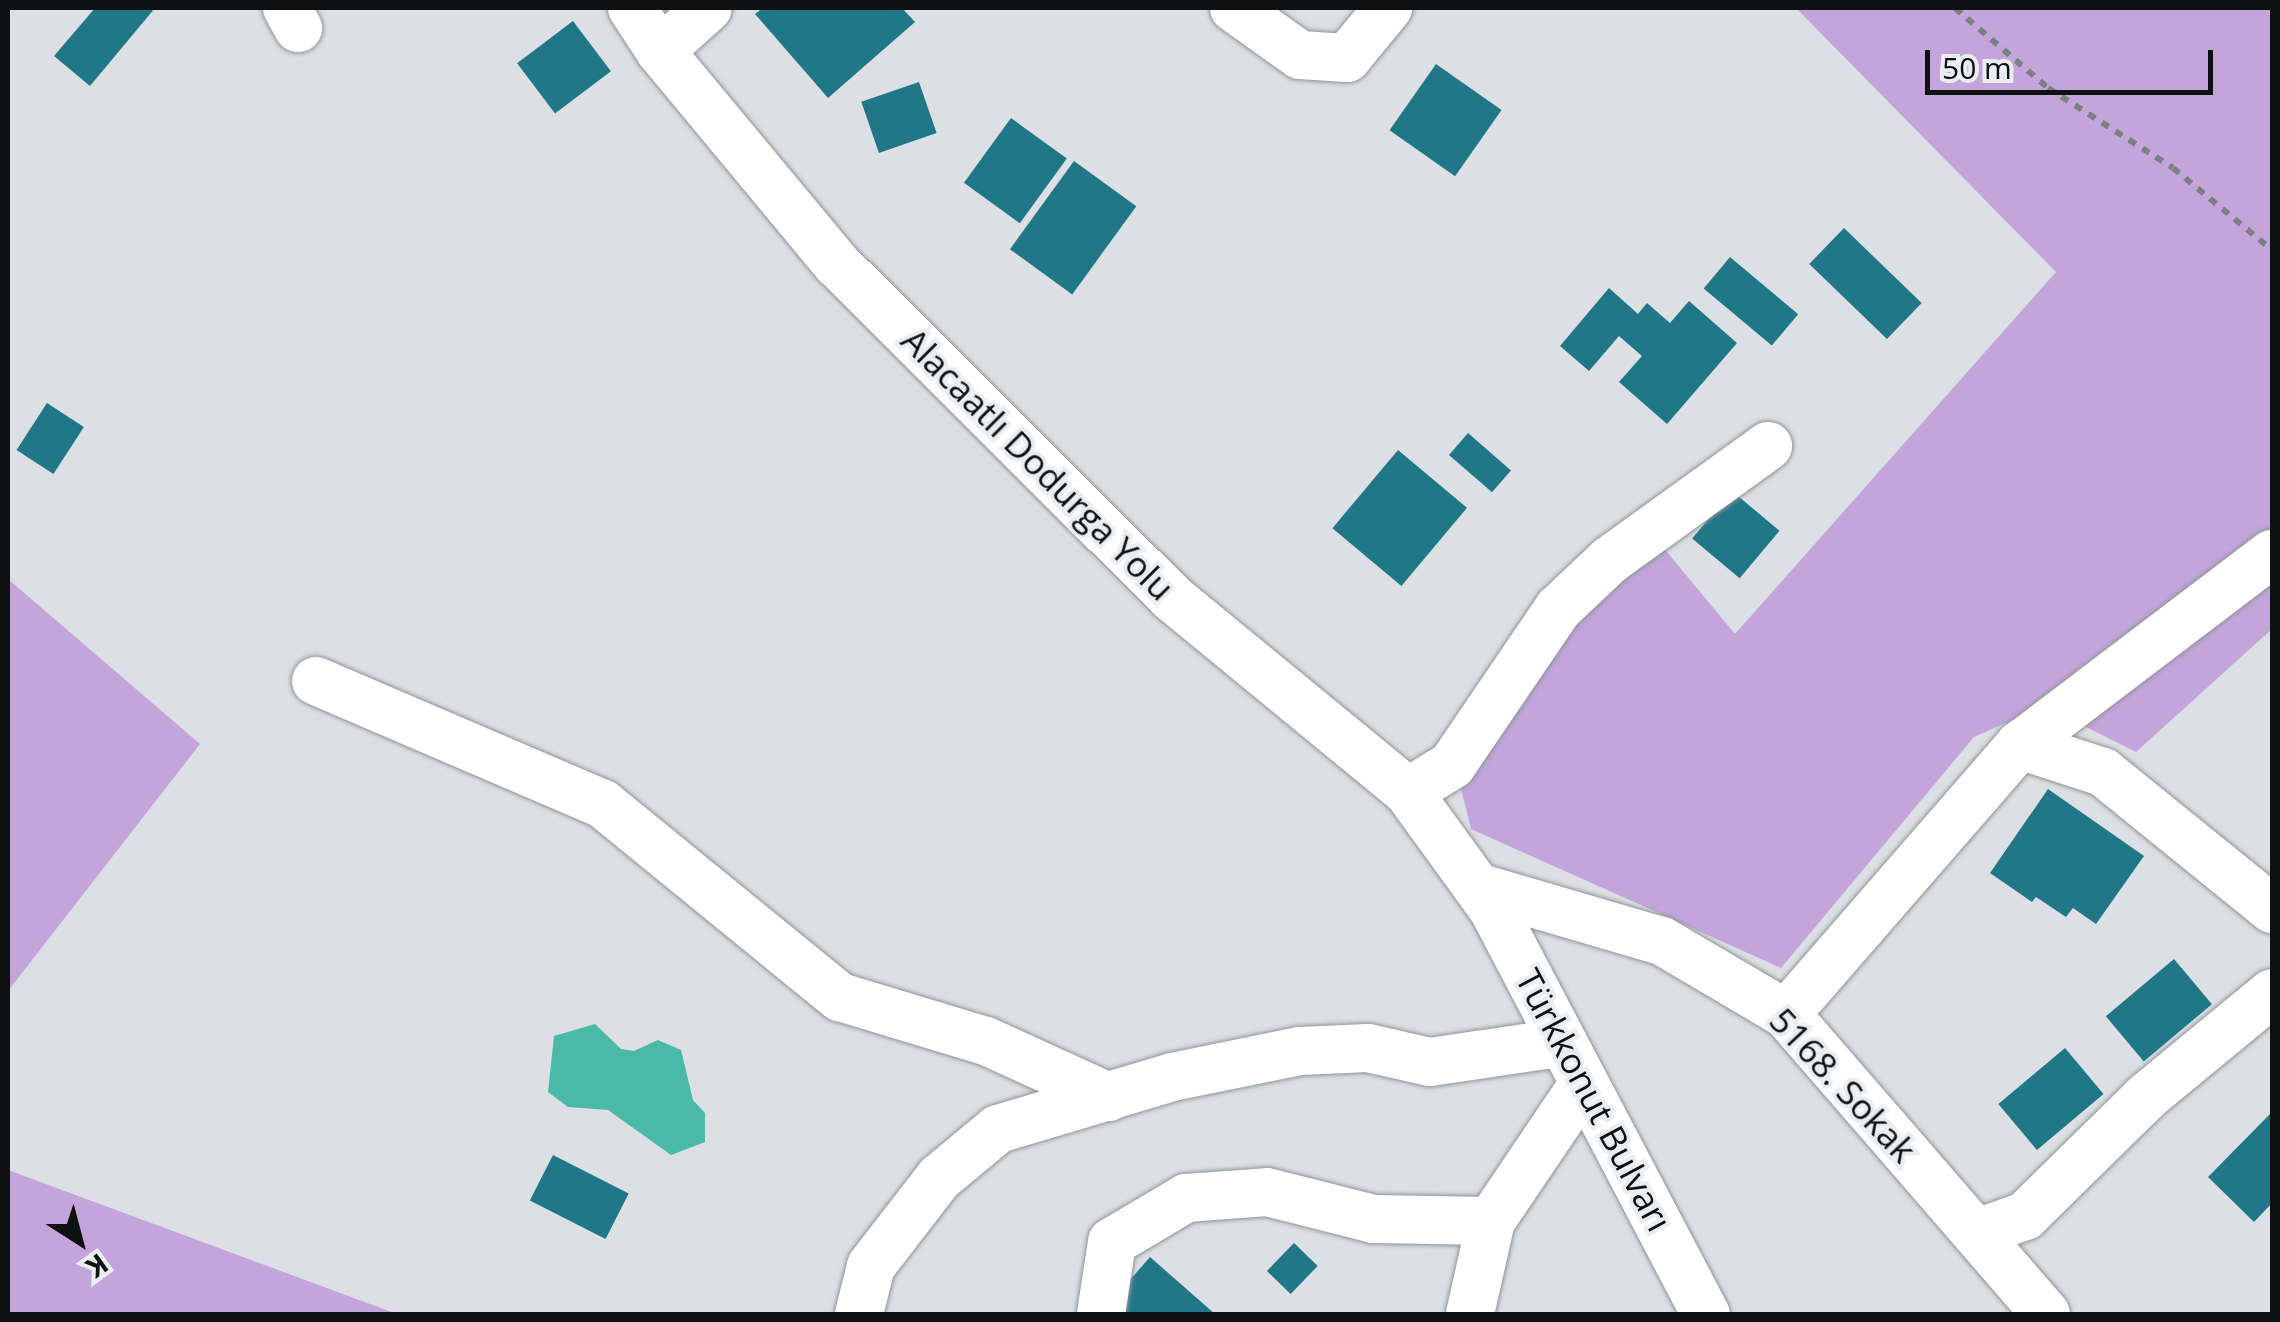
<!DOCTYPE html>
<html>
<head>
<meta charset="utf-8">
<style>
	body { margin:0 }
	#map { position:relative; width:2280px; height:1322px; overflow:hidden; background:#dce0e4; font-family:"Open Sans",sans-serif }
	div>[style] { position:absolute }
	.green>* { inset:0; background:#c3a5dc }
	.water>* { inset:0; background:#4bb9a8 }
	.building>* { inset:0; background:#207788; transform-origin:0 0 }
	.path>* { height:6px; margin-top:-3px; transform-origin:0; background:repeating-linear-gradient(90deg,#7d7f82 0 8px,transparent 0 16px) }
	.roads { filter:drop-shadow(0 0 2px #919498) drop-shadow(0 0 2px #919498) }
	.minor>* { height:48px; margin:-24px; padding:0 24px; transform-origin:24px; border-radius:24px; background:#fff }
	span { translate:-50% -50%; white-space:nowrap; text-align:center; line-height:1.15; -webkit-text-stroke:8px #eaeef1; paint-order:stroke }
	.street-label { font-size:35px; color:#0f1011 }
	.frame { position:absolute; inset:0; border:10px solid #0f1011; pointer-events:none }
	.north { position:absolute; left:30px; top:1192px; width:100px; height:100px; -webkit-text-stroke:8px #eaeef1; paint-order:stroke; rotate:144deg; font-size:28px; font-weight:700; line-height:40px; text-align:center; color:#0f1011 }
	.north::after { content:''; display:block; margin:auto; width:35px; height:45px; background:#0f1011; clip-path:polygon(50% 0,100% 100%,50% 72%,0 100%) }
	.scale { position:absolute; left:1925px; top:50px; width:288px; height:45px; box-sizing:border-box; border:5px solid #0f1011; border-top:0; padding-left:12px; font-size:30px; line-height:35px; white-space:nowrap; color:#0f1011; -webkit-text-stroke:8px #eaeef1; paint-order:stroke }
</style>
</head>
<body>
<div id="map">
	<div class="green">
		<div style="clip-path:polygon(1796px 8px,2272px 8px,2272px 629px,2136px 752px,2044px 706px,1974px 737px,1781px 968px,1471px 829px,1459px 780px,1580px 612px,1662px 546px,1735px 634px,2056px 272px)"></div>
		<div style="clip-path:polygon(8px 579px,200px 744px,8px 991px)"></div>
		<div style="clip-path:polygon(8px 1170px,397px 1314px,8px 1314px)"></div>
	</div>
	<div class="water">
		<div style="clip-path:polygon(595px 1024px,621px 1049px,634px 1051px,658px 1040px,681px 1050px,693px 1100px,705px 1113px,705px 1142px,671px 1155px,608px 1110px,568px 1107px,548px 1092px,554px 1036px)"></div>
	</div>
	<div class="building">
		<div style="clip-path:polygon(95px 8px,155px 8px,90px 86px,54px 56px)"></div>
		<div style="clip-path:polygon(763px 8px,902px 8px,915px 22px,828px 98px,755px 14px)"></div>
		<div style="left:573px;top:21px;width:63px;height:70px;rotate:53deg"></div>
		<div style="left:1436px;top:64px;width:80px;height:81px;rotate:35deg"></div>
		<div style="left:919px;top:82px;width:54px;height:61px;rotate:71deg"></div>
		<div style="left:1011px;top:118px;width:69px;height:80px;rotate:36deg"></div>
		<div style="left:1074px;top:161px;width:77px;height:109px;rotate:36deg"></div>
		<div style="left:1844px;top:228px;width:108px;height:50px;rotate:44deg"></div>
		<div style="left:1730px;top:257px;width:89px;height:41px;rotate:40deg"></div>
		<div style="clip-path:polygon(1609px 288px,1638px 314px,1647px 303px,1670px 323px,1689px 301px,1737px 343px,1667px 424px,1619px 382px,1642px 356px,1619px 336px,1589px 371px,1560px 346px)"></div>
		<div style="left:47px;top:403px;width:44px;height:56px;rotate:33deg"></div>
		<div style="left:1468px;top:433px;width:57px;height:29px;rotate:41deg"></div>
		<div style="left:1398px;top:450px;width:90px;height:102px;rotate:40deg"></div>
		<div style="left:1732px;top:491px;width:62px;height:62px;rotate:40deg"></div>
		<div style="clip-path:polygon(2048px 789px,2144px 856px,2096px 924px,2073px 908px,2066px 917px,2036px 897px,2032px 902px,1990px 873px)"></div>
		<div style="left:2174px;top:959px;width:59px;height:89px;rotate:50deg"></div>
		<div style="left:2065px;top:1048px;width:60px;height:87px;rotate:50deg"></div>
		<div style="clip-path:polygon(2270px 1114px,2272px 1203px,2254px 1222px,2208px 1177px)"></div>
		<div style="left:553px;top:1155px;width:85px;height:51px;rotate:27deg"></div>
		<div style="left:1294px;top:1243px;width:33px;height:39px;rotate:44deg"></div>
		<div style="clip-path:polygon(1150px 1257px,1215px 1314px,1116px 1314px,1107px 1306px)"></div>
	</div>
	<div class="path">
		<div style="left:1955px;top:8px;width:123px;rotate:40.7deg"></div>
		<div style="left:2048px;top:88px;width:148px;rotate:32.6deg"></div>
		<div style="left:2173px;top:168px;width:129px;rotate:39.6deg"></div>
	</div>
	<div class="roads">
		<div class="minor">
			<div style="left:287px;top:8px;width:23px;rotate:61deg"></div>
			<div style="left:632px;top:8px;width:51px;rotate:56.9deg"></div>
			<div style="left:660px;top:51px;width:277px;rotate:50.3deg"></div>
			<div style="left:837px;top:264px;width:472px;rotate:44.9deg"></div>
			<div style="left:1171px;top:597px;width:307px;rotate:39.4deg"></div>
			<div style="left:1408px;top:792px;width:145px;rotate:54deg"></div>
			<div style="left:1493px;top:909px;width:458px;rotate:62.3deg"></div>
			<div style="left:1234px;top:8px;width:81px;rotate:35.5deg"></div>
			<div style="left:1300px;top:55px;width:47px;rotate:3.7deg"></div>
			<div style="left:1347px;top:58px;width:65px;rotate:-50.6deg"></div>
			<div style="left:660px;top:51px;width:64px;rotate:-41.9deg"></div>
			<div style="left:316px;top:681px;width:312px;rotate:23.2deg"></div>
			<div style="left:603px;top:804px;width:306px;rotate:39.2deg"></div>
			<div style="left:840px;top:997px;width:152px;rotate:16.8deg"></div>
			<div style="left:986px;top:1041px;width:135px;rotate:24.5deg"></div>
			<div style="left:2020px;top:745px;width:316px;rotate:-37.2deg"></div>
			<div style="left:1408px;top:792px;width:52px;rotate:-31.5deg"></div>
			<div style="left:1452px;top:765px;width:189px;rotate:-55.8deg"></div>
			<div style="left:1558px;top:609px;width:71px;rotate:-43.3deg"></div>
			<div style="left:1610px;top:560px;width:195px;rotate:-35.8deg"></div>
			<div style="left:1477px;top:887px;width:193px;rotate:16.3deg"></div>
			<div style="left:1662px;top:941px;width:144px;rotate:30.5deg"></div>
			<div style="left:1786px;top:1014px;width:397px;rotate:49.1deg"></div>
			<div style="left:1786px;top:1014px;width:357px;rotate:-49deg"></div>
			<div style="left:2020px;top:745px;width:87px;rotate:18deg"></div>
			<div style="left:2103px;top:772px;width:218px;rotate:39deg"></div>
			<div style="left:1977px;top:1233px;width:51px;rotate:-19.5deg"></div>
			<div style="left:2025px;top:1216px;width:170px;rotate:-44.5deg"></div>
			<div style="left:2146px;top:1097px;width:163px;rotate:-39.5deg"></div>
			<div style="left:859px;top:1314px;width:49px;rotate:-76deg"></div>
			<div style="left:871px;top:1266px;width:111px;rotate:-52.3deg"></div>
			<div style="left:939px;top:1178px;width:77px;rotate:-39.7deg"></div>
			<div style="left:998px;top:1129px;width:182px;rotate:-16.6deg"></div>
			<div style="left:1172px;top:1077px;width:131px;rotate:-11.5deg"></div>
			<div style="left:1300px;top:1051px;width:68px;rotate:-2.5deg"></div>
			<div style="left:1368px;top:1048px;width:64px;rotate:12.7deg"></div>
			<div style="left:1430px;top:1062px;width:130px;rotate:-8.4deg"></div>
			<div style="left:1101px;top:1314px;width:73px;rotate:-81.3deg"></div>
			<div style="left:1112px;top:1242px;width:86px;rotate:-30.7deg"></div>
			<div style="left:1186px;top:1198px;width:81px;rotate:-4.2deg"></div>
			<div style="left:1267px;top:1192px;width:110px;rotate:14.2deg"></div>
			<div style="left:1374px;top:1219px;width:117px;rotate:1deg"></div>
			<div style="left:1470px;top:1314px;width:95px;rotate:-77.3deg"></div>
			<div style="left:1491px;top:1221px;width:163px;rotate:-56deg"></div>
		</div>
	</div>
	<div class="street-label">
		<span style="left:1038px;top:464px;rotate:45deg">Alacaatlı Dodurga Yolu</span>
		<span style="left:1843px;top:1085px;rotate:47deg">5168. Sokak</span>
		<span style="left:1594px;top:1100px;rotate:62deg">Türkkonut Bulvarı</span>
	</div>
	<div class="frame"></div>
	<div class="north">K</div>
	<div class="scale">50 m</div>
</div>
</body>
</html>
